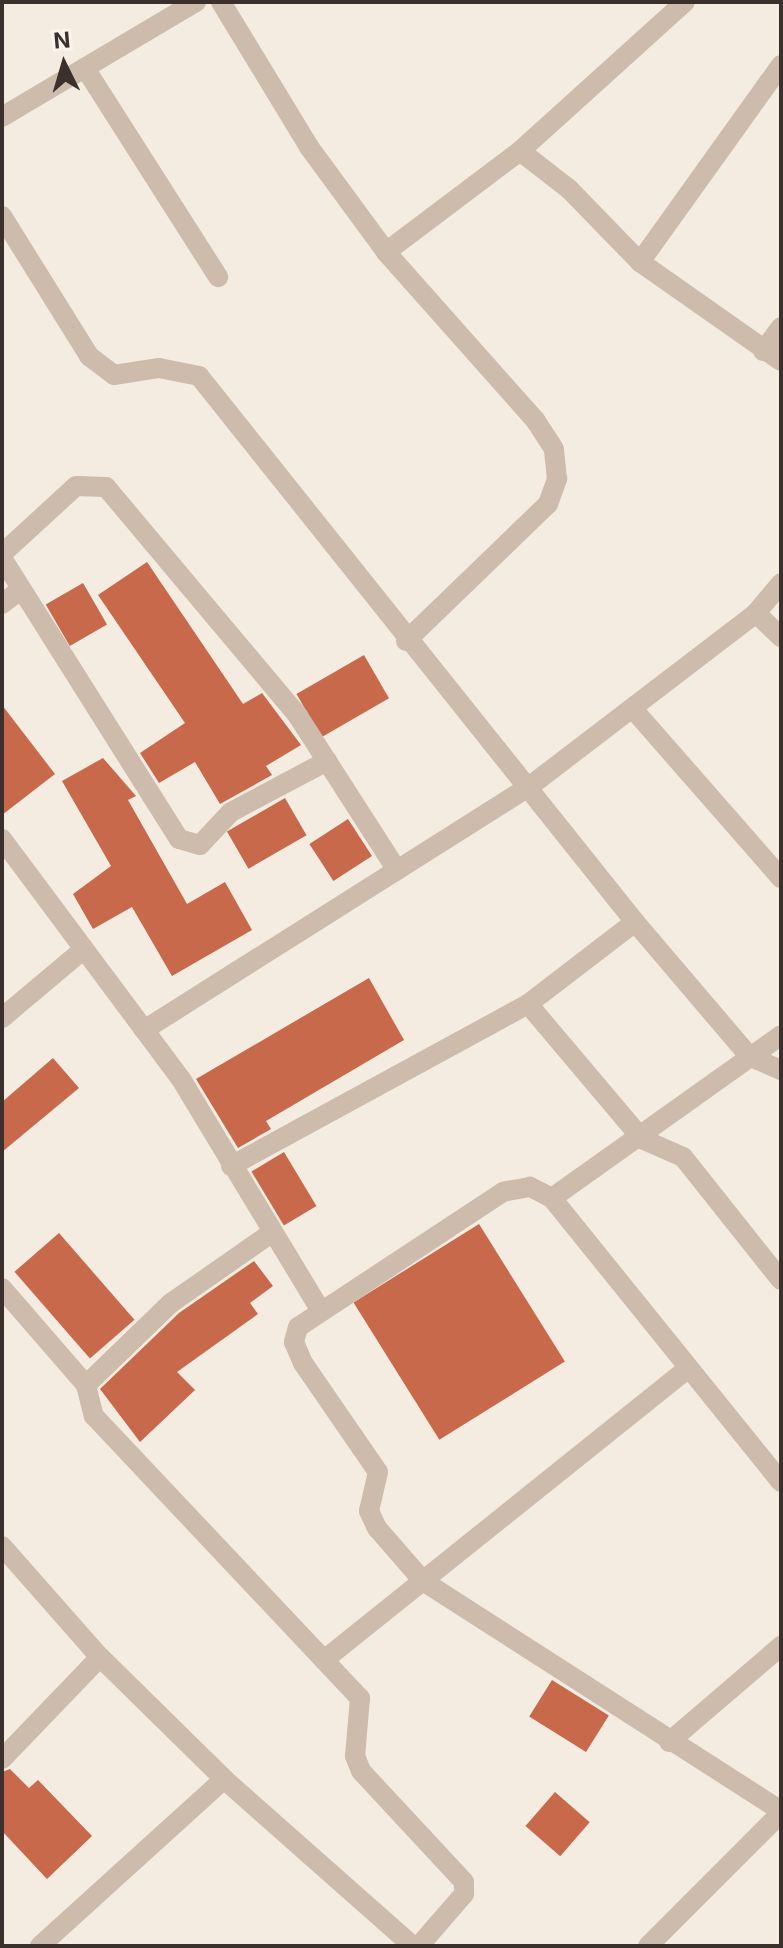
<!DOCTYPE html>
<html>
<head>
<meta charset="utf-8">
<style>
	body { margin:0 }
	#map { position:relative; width:783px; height:1948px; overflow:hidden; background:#f4ebe1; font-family:Inter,sans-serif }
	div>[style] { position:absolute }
	.building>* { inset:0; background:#c8694b; transform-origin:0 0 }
	.street>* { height:20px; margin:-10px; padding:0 10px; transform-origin:10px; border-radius:10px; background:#cdbbac }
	span { translate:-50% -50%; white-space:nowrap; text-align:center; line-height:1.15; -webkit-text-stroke:7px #fbf5ee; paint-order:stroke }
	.frame { position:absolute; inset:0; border:4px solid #3b302b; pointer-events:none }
	.north { position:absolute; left:24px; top:24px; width:80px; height:80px; -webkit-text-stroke:6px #fbf5ee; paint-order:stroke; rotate:355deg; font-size:22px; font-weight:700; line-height:32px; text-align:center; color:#3b302b }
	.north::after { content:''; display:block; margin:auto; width:28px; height:36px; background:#3b302b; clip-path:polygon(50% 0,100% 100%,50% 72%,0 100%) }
</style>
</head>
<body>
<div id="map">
	<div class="building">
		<div style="clip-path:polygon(147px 562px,243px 704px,262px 693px,301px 745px,266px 766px,272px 775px,220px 804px,195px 762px,159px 783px,140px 753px,185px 723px,98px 595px)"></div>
		<div style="left:83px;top:583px;width:48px;height:43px;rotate:60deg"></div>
		<div style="left:364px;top:655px;width:50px;height:78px;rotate:60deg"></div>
		<div style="clip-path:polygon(2px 705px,55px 774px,2px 815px)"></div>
		<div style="clip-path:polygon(103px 758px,136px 796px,128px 800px,187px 904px,225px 882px,252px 930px,172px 976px,132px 907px,93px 929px,73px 894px,111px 866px,62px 781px)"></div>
		<div style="left:285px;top:798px;width:43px;height:67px;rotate:60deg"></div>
		<div style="left:348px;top:819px;width:44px;height:46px;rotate:57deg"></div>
		<div style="clip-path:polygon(369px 978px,404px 1040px,266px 1121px,271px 1129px,238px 1148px,196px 1079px)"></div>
		<div style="clip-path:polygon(53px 1058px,79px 1088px,2px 1152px,2px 1102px)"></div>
		<div style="left:284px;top:1152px;width:63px;height:38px;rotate:59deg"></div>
		<div style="left:479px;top:1224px;width:162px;height:148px;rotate:58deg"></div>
		<div style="left:59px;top:1233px;width:115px;height:59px;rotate:49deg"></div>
		<div style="clip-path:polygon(254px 1261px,273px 1286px,250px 1303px,258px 1314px,177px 1372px,195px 1390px,140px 1442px,100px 1389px,179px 1313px)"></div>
		<div style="left:552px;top:1680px;width:67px;height:43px;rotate:32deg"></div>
		<div style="clip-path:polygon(10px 1769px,29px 1788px,38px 1780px,92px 1836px,47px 1879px,2px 1831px,2px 1772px)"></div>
		<div style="left:555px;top:1792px;width:46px;height:45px;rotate:41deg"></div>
	</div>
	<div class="street">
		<div style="left:221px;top:2px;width:170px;rotate:58.7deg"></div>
		<div style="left:309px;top:147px;width:130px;rotate:53.7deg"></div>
		<div style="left:85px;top:68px;width:248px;rotate:57.5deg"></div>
		<div style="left:2px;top:117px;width:226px;rotate:-30.7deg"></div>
		<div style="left:520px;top:151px;width:62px;rotate:37.8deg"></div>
		<div style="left:569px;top:189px;width:102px;rotate:45.8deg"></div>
		<div style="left:640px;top:262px;width:172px;rotate:35.1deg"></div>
		<div style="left:2px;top:216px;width:165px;rotate:58.1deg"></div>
		<div style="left:89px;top:356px;width:31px;rotate:37deg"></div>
		<div style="left:114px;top:375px;width:46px;rotate:-8.8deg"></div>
		<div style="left:159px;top:368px;width:41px;rotate:11.3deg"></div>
		<div style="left:199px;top:376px;width:699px;rotate:51.39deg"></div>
		<div style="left:635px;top:922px;width:176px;rotate:49.6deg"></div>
		<div style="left:749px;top:1056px;width:35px;rotate:24deg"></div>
		<div style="left:640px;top:262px;width:242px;rotate:-54.4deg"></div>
		<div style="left:763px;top:351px;width:30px;rotate:-53deg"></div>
		<div style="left:2px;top:554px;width:100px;rotate:-42.6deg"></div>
		<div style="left:76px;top:486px;width:30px;rotate:2deg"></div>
		<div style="left:106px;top:487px;width:299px;rotate:50deg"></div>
		<div style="left:298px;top:716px;width:183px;rotate:57.3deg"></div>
		<div style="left:2px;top:558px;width:332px;rotate:57.8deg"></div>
		<div style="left:179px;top:839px;width:22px;rotate:16deg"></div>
		<div style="left:200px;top:845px;width:45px;rotate:-46.8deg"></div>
		<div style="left:231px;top:812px;width:109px;rotate:-28deg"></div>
		<div style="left:2px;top:604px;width:23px;rotate:-38deg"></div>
		<div style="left:756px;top:613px;width:35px;rotate:44deg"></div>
		<div style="left:406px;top:641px;width:197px;rotate:-44deg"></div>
		<div style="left:548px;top:504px;width:27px;rotate:-70deg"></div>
		<div style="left:557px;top:479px;width:30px;rotate:-96deg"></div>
		<div style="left:554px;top:449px;width:33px;rotate:-123deg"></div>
		<div style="left:536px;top:421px;width:226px;rotate:-131.6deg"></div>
		<div style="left:386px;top:252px;width:168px;rotate:-37deg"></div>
		<div style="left:520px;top:151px;width:222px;rotate:-42.1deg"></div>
		<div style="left:633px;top:709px;width:225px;rotate:48.8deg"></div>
		<div style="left:2px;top:839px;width:299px;rotate:53.3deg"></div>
		<div style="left:181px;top:1079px;width:267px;rotate:58.9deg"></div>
		<div style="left:635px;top:922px;width:135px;rotate:142.5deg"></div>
		<div style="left:528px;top:1004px;width:177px;rotate:49.8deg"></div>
		<div style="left:642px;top:1139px;width:45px;rotate:23.7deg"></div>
		<div style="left:683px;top:1157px;width:157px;rotate:51.5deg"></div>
		<div style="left:2px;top:1018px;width:107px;rotate:-40.1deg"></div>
		<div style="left:144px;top:1030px;width:457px;rotate:-32.3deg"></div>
		<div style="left:530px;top:786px;width:285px;rotate:-37.4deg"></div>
		<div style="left:756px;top:613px;width:39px;rotate:-50deg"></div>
		<div style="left:231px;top:1166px;width:338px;rotate:-28.6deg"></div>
		<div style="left:552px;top:1198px;width:281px;rotate:-35.4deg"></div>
		<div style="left:2px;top:1288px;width:128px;rotate:49.1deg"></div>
		<div style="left:86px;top:1385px;width:118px;rotate:-44deg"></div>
		<div style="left:171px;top:1303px;width:121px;rotate:-34.9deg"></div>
		<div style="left:86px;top:1385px;width:32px;rotate:76deg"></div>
		<div style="left:94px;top:1416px;width:388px;rotate:46.7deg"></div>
		<div style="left:360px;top:1698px;width:58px;rotate:94.9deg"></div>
		<div style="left:355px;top:1756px;width:16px;rotate:68deg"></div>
		<div style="left:361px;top:1771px;width:151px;rotate:47.1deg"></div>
		<div style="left:464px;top:1882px;width:12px;rotate:90deg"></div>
		<div style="left:464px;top:1894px;width:69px;rotate:130.9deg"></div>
		<div style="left:781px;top:1482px;width:365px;rotate:-128.9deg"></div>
		<div style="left:552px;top:1198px;width:25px;rotate:-153deg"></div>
		<div style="left:530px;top:1187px;width:27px;rotate:170deg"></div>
		<div style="left:503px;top:1192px;width:245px;rotate:146.6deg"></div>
		<div style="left:298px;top:1327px;width:16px;rotate:105deg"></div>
		<div style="left:294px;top:1342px;width:23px;rotate:67deg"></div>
		<div style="left:303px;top:1363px;width:132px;rotate:55.5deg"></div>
		<div style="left:378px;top:1472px;width:40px;rotate:103deg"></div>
		<div style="left:369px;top:1511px;width:19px;rotate:65deg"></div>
		<div style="left:377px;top:1528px;width:70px;rotate:49deg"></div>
		<div style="left:423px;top:1581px;width:426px;rotate:32.7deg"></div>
		<div style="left:2px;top:1546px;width:148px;rotate:48.6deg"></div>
		<div style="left:100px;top:1657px;width:174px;rotate:44.5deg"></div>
		<div style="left:224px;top:1779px;width:252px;rotate:41.5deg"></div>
		<div style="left:324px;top:1660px;width:462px;rotate:-38.7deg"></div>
		<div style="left:669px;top:1742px;width:148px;rotate:-40.6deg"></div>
		<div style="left:2px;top:1759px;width:141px;rotate:-46.1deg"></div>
		<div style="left:40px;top:1946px;width:248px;rotate:-42.2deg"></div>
		<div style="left:648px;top:1946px;width:188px;rotate:-45deg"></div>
	</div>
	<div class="frame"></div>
	<div class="north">N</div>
</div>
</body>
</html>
